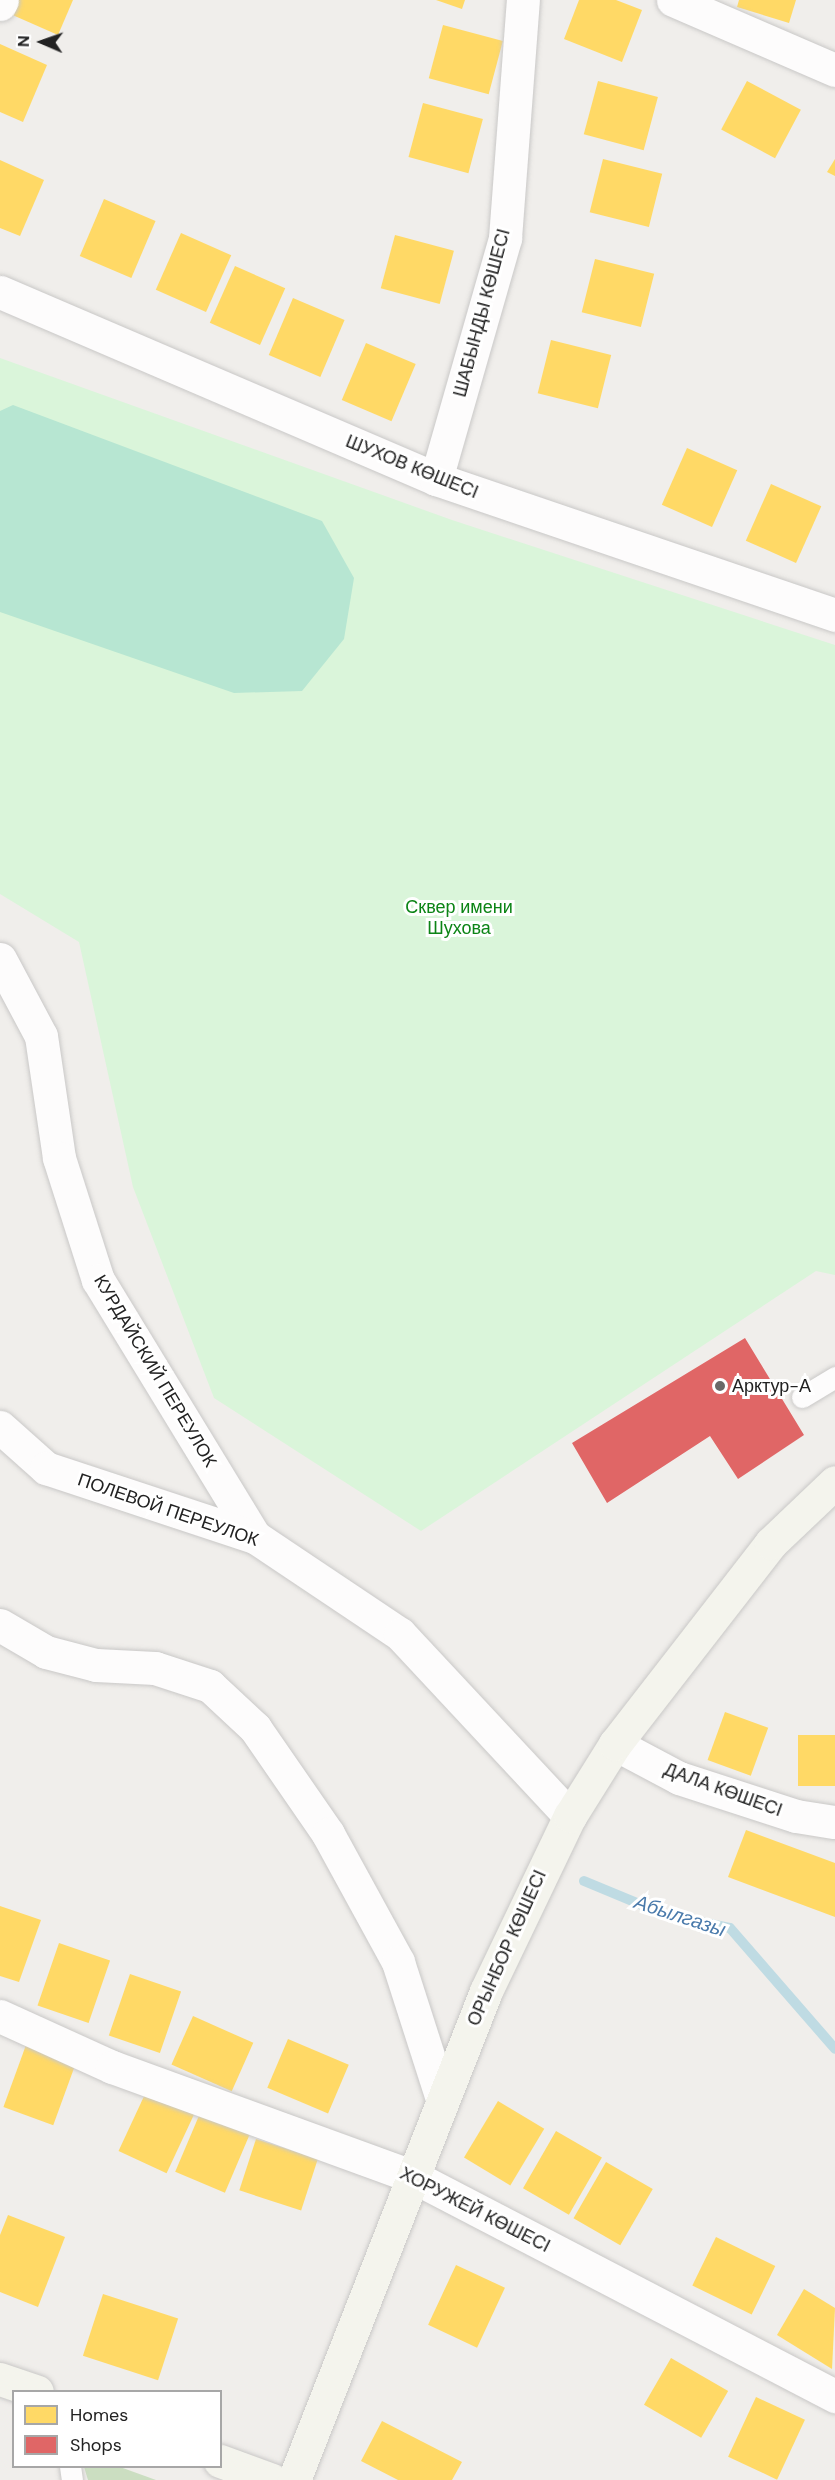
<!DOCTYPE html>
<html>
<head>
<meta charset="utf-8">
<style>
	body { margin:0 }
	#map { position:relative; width:835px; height:2480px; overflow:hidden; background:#f0eeeb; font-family:"DM Sans",sans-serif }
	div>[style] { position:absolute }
	.forest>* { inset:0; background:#cbdec1 }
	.park>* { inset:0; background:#daf5da }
	.pitch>* { inset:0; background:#b7e6d2 }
	.homes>* { inset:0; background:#ffd966; transform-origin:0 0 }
	.shops>* { inset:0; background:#e06666 }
	.stream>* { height:10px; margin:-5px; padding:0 5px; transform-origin:5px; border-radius:5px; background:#bfdbe3 }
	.roads { filter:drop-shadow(0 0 2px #c9c8c7) drop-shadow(0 0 2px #c9c8c7) }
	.lane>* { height:21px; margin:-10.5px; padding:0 10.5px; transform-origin:10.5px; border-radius:10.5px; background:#fdfcfc }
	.street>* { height:33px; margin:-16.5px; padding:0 16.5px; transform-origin:16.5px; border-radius:16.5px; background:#fdfcfc }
	.secondary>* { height:33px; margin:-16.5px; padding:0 16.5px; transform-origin:16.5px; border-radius:16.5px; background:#f4f4ed }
	.dots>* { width:16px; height:16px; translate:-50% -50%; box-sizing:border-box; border:3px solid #fff; border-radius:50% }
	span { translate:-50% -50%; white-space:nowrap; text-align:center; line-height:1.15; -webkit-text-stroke:6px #fff; paint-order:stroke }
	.street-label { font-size:18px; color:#222 }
	.park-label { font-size:18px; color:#0c8416 }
	.poi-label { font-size:18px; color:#222 }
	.left { translate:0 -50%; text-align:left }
	.water-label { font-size:20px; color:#4a7aab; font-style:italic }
	.legend { position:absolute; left:12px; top:2390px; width:210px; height:78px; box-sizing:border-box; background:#fff; border:2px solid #a7a7a7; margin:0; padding:8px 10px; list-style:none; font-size:18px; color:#222 }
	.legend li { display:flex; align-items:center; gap:12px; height:30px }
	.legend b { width:30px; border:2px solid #a7a7a7 }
	.north { position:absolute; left:12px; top:12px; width:60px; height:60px; -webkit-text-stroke:4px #fff; paint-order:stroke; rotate:272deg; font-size:16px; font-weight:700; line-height:24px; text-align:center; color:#222 }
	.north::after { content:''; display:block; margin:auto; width:21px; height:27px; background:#222; clip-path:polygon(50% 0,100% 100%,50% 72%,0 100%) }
</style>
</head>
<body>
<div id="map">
	<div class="forest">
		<div style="clip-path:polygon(84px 2467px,120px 2467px,156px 2480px,88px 2480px)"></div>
	</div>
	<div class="park">
		<div style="clip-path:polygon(0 358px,452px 520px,835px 645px,835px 1275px,816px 1271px,421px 1531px,214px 1398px,133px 1187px,79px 942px,0 894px)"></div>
	</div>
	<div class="pitch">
		<div style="clip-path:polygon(13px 405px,322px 521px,354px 578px,344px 639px,302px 691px,234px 693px,0 612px,0 411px)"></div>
	</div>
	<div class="homes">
		<div style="clip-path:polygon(14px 0,73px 0,58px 35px,8px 13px)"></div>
		<div style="clip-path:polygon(436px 0,465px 0,462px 9px)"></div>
		<div style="clip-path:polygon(579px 0,616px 0,642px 10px,622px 62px,564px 39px)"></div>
		<div style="clip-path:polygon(739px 0,796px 0,789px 23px,737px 7px)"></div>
		<div style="left:443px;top:25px;width:62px;height:55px;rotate:15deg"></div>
		<div style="clip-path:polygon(0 44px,47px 65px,23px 122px,0 112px)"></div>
		<div style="left:598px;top:81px;width:62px;height:55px;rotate:15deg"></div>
		<div style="left:747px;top:81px;width:61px;height:55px;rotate:28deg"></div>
		<div style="left:423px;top:103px;width:62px;height:56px;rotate:15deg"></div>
		<div style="left:603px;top:159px;width:61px;height:55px;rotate:14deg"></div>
		<div style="clip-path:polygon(835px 159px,835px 176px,827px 172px)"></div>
		<div style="clip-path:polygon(0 160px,44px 180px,20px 236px,0 228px)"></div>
		<div style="left:104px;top:199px;width:56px;height:62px;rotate:23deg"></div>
		<div style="left:181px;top:233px;width:55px;height:62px;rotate:24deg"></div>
		<div style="left:395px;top:235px;width:61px;height:55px;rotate:15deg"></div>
		<div style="left:595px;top:259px;width:61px;height:55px;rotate:14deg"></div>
		<div style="left:235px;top:266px;width:55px;height:62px;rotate:24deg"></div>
		<div style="left:293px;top:298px;width:56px;height:62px;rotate:23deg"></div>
		<div style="left:551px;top:340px;width:62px;height:55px;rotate:14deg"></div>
		<div style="left:366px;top:343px;width:54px;height:62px;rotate:23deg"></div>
		<div style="left:687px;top:448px;width:55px;height:62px;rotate:24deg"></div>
		<div style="left:771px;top:484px;width:55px;height:62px;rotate:24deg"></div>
		<div style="left:725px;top:1712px;width:46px;height:51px;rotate:20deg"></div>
		<div style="left:835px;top:1735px;width:51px;height:37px;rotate:90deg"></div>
		<div style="clip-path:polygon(746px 1830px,835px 1863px,835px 1917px,728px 1877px)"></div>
		<div style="clip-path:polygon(0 1906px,41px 1920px,19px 1982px,0 1976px)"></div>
		<div style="left:59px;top:1943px;width:54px;height:66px;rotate:19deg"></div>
		<div style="left:130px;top:1974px;width:54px;height:65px;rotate:19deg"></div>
		<div style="left:193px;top:2016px;width:66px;height:53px;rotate:24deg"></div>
		<div style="left:288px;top:2039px;width:66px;height:53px;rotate:23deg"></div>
		<div style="left:26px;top:2045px;width:53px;height:66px;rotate:20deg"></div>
		<div style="left:146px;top:2092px;width:53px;height:65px;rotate:25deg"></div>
		<div style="left:498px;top:2101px;width:54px;height:66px;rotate:31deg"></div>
		<div style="left:201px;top:2111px;width:54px;height:66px;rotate:23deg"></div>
		<div style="left:556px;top:2131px;width:53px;height:66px;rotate:30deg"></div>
		<div style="left:256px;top:2139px;width:65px;height:54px;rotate:18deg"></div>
		<div style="left:606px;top:2162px;width:54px;height:65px;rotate:30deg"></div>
		<div style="clip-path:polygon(8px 2215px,65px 2237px,38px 2307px,0 2292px,0 2235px)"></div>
		<div style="left:716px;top:2237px;width:66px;height:54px;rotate:26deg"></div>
		<div style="left:456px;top:2265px;width:54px;height:66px;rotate:25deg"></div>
		<div style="clip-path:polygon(804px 2289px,835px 2308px,832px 2369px,777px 2335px)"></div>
		<div style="left:103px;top:2294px;width:79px;height:65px;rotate:18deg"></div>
		<div style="left:671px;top:2358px;width:66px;height:54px;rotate:30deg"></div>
		<div style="left:756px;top:2397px;width:54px;height:66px;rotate:25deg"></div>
		<div style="clip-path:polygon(382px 2421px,462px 2462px,452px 2480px,398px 2480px,361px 2461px)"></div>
	</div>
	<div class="shops">
		<div style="clip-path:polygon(745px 1338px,804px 1435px,738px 1479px,710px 1436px,607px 1503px,572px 1443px)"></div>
	</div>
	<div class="stream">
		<div style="left:584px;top:1881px;width:89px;rotate:22.5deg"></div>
		<div style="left:666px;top:1915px;width:65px;rotate:11.5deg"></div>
		<div style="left:730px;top:1928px;width:160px;rotate:49deg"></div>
	</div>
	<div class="roads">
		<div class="lane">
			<div style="left:802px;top:1397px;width:39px;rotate:-31deg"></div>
			<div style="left:70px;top:2466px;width:14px;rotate:82deg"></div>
		</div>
		<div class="street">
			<div style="left:673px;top:0;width:176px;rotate:23.4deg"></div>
			<div style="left:0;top:4px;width:4px;rotate:-63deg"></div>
			<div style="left:0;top:292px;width:474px;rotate:23.2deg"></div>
			<div style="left:436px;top:479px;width:422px;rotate:18.8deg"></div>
			<div style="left:436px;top:479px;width:251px;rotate:-74deg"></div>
			<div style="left:505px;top:238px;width:239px;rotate:-85.7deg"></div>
			<div style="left:0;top:959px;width:87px;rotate:62deg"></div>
			<div style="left:41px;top:1036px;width:123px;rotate:81.6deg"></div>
			<div style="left:59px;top:1158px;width:128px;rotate:72.3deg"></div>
			<div style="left:98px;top:1280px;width:301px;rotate:58.6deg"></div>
			<div style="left:0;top:1427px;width:62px;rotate:41.7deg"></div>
			<div style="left:46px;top:1468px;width:220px;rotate:18.3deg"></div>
			<div style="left:255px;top:1537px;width:174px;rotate:33.8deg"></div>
			<div style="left:400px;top:1634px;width:249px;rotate:47deg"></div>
			<div style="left:0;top:1625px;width:53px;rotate:30.4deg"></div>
			<div style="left:46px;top:1652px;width:52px;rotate:14.6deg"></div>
			<div style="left:96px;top:1665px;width:59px;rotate:2.9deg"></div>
			<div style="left:155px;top:1668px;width:58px;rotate:18.1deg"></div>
			<div style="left:210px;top:1686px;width:62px;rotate:43deg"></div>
			<div style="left:255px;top:1728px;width:129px;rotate:55.4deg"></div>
			<div style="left:328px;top:1834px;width:146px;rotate:61.3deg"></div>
			<div style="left:398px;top:1962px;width:144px;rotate:72.2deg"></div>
			<div style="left:615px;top:1744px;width:72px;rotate:28deg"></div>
			<div style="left:679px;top:1778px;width:123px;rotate:18deg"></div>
			<div style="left:796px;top:1816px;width:39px;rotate:9deg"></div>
			<div style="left:0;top:2016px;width:123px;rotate:24.5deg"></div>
			<div style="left:112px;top:2067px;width:321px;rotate:20deg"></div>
			<div style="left:414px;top:2177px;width:475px;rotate:27.5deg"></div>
		</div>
		<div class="secondary">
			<div style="left:0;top:2379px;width:39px;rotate:19deg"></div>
			<div style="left:220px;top:2461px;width:55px;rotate:20.1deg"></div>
			<div style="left:294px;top:2480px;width:525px;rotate:-68.56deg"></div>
			<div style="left:486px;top:1991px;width:194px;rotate:-64.4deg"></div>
			<div style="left:570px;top:1816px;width:85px;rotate:-58deg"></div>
			<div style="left:615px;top:1744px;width:254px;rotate:-52.2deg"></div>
			<div style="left:771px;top:1543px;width:88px;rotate:-43.6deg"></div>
		</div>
	</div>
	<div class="dots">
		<div style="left:720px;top:1386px;background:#6a6968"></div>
	</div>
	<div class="street-label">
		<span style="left:482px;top:313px;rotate:-75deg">ШАБЫНДЫ КӨШЕСІ</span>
		<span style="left:412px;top:467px;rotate:22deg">ШУХОВ КӨШЕСІ</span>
		<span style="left:155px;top:1371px;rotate:59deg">КУРДАЙСКИЙ ПЕРЕУЛОК</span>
		<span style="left:168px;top:1510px;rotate:19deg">ПОЛЕВОЙ ПЕРЕУЛОК</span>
		<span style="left:723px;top:1790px;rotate:20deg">ДАЛА КӨШЕСІ</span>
		<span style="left:507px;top:1948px;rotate:-66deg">ОРЫНБОР КӨШЕСІ</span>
		<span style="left:475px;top:2210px;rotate:27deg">ХОРУЖЕЙ КӨШЕСІ</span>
	</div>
	<div class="park-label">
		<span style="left:459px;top:918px">Сквер имени<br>Шухова</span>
	</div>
	<div class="poi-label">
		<span class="left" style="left:732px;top:1386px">Арктур-А</span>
	</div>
	<div class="water-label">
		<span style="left:680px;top:1916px;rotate:18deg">Абылгазы</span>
	</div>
	<ul class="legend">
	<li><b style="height:16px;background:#ffd966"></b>Homes</li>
	<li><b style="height:16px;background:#e06666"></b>Shops</li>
	</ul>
	<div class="north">N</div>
</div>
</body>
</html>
